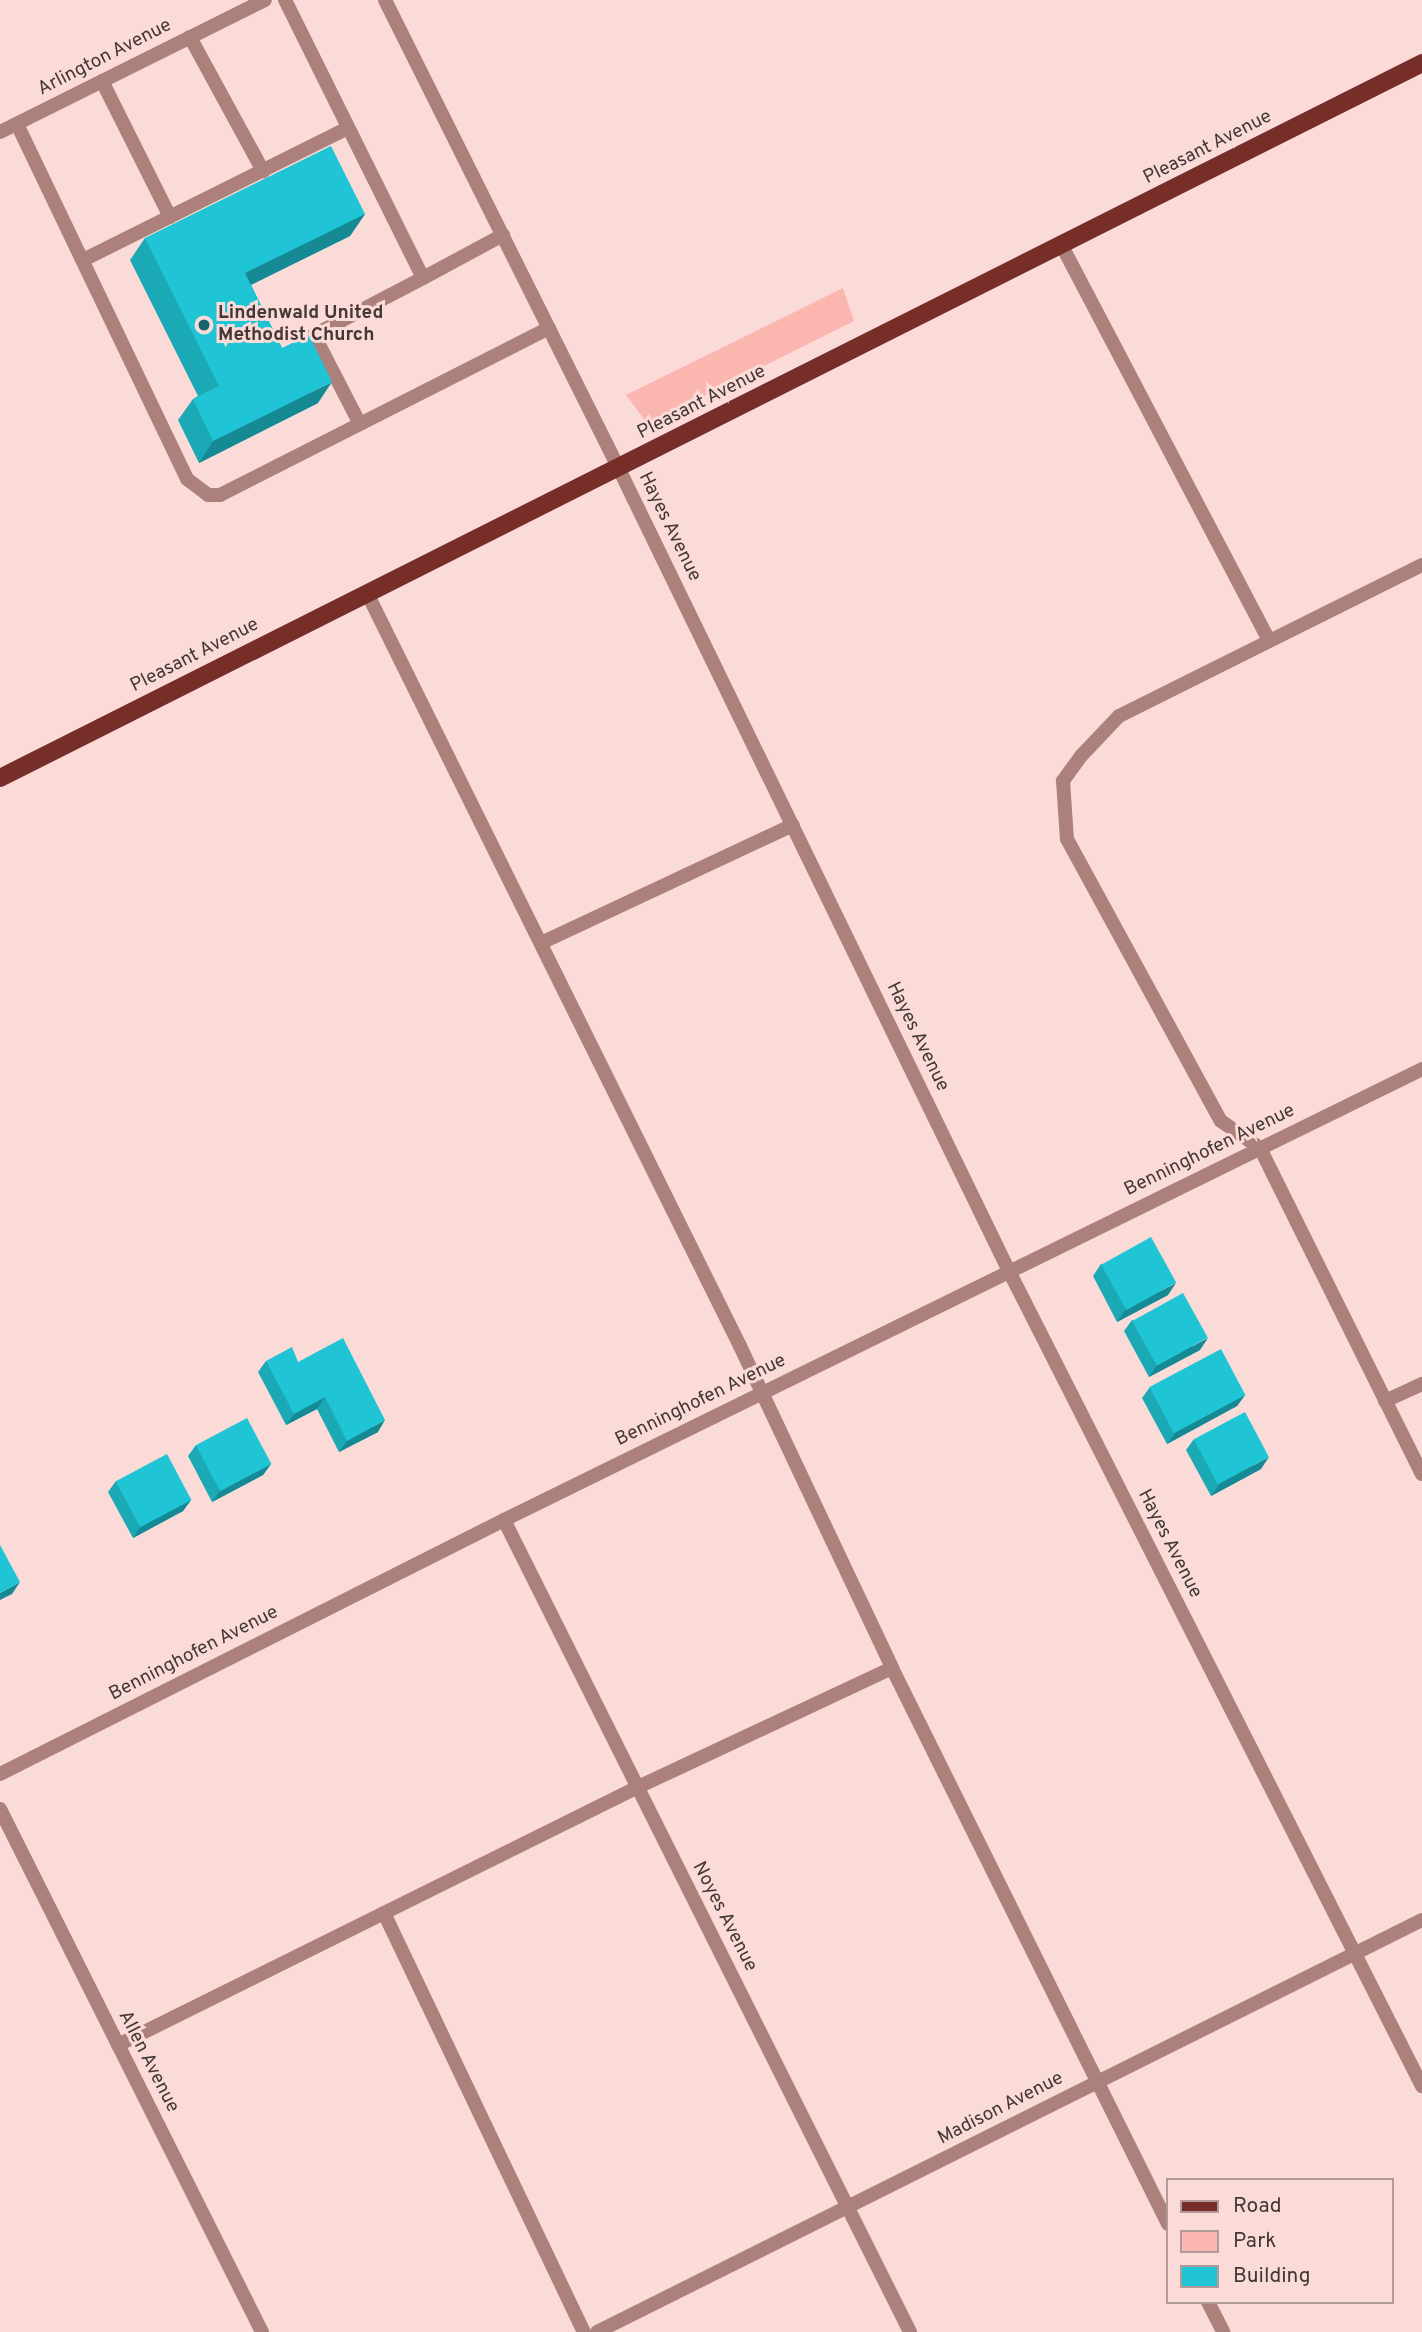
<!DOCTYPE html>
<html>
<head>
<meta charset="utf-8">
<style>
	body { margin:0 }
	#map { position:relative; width:1422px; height:2332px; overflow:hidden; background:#fadbd7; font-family:Overpass,sans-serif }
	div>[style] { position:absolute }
	.green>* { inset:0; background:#fbb7af }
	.service>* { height:14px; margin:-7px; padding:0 7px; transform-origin:7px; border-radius:7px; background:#ad817b }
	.minor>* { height:14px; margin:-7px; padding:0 7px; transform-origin:7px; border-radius:7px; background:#ad817b }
	.primary>* { height:18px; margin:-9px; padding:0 9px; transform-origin:9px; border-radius:9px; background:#772d28 }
	.wall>* { inset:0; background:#1ba9b6 }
	.shaded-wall>* { inset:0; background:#168a94 }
	.building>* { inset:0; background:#1fc5d4; transform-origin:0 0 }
	.dots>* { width:19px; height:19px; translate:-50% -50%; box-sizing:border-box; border:4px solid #fadbd7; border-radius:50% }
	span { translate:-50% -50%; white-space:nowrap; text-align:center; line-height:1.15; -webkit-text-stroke:6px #fadbd7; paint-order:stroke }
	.street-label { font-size:19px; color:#443836 }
	.poi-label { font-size:19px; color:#443836; font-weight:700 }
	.left { translate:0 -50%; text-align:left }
	.legend { position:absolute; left:1166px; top:2178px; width:228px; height:126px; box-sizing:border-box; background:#fadbd7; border:2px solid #b19a97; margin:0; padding:9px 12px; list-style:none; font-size:21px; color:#443836 }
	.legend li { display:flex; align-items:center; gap:14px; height:35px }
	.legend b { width:35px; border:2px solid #b19a97 }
</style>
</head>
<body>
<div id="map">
	<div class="green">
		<div style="clip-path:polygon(843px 288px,854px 321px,654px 421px,644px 419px,626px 395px)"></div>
	</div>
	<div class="service">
		<div style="left:285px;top:0;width:310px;rotate:63.6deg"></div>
		<div style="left:423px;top:278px;width:123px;rotate:152.4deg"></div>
		<div style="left:314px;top:335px;width:100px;rotate:62.7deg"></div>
		<div style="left:190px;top:37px;width:153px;rotate:61.4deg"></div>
		<div style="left:102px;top:81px;width:152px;rotate:63.4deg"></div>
		<div style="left:17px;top:124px;width:394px;rotate:64.4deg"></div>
		<div style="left:187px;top:479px;width:26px;rotate:37deg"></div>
		<div style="left:208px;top:495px;width:12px"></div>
		<div style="left:220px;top:495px;width:369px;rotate:-26.9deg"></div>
		<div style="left:1062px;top:246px;width:446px;rotate:62.3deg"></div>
		<div style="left:83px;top:260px;width:296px;rotate:-26.5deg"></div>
		<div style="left:423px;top:278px;width:91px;rotate:-28.3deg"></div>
		<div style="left:1422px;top:565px;width:339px;rotate:153.5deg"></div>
		<div style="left:1119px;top:716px;width:55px;rotate:133.5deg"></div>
		<div style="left:1081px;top:756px;width:31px;rotate:126deg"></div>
		<div style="left:1063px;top:781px;width:58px;rotate:86.1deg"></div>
		<div style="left:1067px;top:839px;width:321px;rotate:61.4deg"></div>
		<div style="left:1221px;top:1121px;width:47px;rotate:34.7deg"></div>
		<div style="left:1260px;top:1148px;width:364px;rotate:63.6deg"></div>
		<div style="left:367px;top:593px;width:840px;rotate:63.65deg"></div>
		<div style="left:740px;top:1346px;width:356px;rotate:64.7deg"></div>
		<div style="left:892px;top:1668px;width:621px;rotate:63.6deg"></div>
		<div style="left:541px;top:943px;width:278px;rotate:-25.1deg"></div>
		<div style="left:1385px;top:1401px;width:41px;rotate:-24.7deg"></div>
		<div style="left:384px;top:1913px;width:464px;rotate:64.5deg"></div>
		<div style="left:118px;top:2045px;width:580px;rotate:-26.39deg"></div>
		<div style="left:638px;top:1787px;width:280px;rotate:-25.1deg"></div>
		<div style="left:1208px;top:2302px;width:34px;rotate:63deg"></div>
	</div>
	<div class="minor">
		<div style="left:385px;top:0;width:524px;rotate:63.48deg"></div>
		<div style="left:619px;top:469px;width:892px;rotate:64.07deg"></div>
		<div style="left:1009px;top:1271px;width:914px;rotate:63.13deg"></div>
		<div style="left:0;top:132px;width:296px;rotate:-26.5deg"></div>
		<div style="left:504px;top:1520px;width:908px;rotate:63.43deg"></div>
		<div style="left:0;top:1774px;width:564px;rotate:-26.75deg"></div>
		<div style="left:504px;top:1520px;width:1023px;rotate:-26.16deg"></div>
		<div style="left:0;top:1809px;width:585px;rotate:63.39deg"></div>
		<div style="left:597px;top:2332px;width:922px;rotate:-26.54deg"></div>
	</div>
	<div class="primary">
		<div style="left:0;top:778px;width:1592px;rotate:-26.69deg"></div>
	</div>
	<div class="wall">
		<div style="clip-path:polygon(365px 214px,350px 236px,251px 285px,282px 348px,318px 403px,199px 463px,178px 420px,193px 399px,198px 396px,130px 260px,145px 238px)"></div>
		<div style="clip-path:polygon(1101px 1264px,1168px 1295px,1117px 1322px,1093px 1276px)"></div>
		<div style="clip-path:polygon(1132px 1320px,1200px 1350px,1149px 1377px,1124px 1331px)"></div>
		<div style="clip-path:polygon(266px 1361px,298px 1362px,378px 1432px,339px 1452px,317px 1409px,286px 1425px,258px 1372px)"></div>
		<div style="clip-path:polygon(1150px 1387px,1245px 1395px,1237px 1406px,1167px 1444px,1142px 1398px)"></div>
		<div style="clip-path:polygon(1194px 1439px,1261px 1469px,1211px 1496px,1186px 1450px)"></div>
		<div style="clip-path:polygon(196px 1445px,271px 1464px,263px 1475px,212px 1502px,188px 1456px)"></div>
		<div style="clip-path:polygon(116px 1481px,191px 1500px,183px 1511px,133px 1538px,108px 1492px)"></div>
	</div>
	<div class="shaded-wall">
		<div style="clip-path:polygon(365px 214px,350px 236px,230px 295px,245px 273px)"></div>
		<div style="clip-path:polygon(332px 382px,318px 403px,199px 463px,213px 441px)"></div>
		<div style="clip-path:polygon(1176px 1283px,1168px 1295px,1117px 1322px,1125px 1310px)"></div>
		<div style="clip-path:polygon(1208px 1338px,1200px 1350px,1149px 1377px,1157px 1365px)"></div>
		<div style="clip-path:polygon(1245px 1395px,1237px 1406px,1167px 1444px,1175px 1433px)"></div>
		<div style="clip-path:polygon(325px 1397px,317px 1409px,286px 1425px,294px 1414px)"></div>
		<div style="clip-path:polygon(385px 1420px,378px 1432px,339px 1452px,347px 1441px)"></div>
		<div style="clip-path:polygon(1269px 1457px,1261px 1469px,1211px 1496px,1219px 1484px)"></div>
		<div style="clip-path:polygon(271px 1464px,263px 1475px,212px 1502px,220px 1491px)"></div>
		<div style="clip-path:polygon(191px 1500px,183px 1511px,133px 1538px,140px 1527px)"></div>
		<div style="clip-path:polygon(20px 1582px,12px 1594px,0 1600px,0 1593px)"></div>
	</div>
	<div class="building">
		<div style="clip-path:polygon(331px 146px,365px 214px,245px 273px,282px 348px,309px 335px,332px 382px,213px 441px,193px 399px,219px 386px,145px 238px)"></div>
		<div style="left:1151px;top:1237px;width:52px;height:57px;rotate:61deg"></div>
		<div style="left:1183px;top:1293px;width:51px;height:58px;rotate:61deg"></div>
		<div style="clip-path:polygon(343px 1338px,385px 1420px,347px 1441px,325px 1397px,294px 1414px,266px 1361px,292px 1347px,298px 1362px)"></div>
		<div style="left:1221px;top:1349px;width:52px;height:81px;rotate:62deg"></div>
		<div style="left:1245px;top:1412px;width:51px;height:58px;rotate:62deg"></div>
		<div style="left:247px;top:1418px;width:52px;height:58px;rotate:62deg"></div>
		<div style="left:167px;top:1454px;width:52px;height:58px;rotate:62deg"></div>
		<div style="clip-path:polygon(0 1545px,20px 1582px,0 1593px)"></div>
	</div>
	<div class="dots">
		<div style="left:204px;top:325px;background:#18656d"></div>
	</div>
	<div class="street-label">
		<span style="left:105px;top:58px;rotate:-27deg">Arlington Avenue</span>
		<span style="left:1208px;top:148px;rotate:-27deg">Pleasant Avenue</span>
		<span style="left:702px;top:403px;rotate:-27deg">Pleasant Avenue</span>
		<span style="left:669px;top:527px;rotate:64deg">Hayes Avenue</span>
		<span style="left:195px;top:656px;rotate:-27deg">Pleasant Avenue</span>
		<span style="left:917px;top:1037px;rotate:64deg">Hayes Avenue</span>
		<span style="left:1210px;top:1151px;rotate:-26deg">Benninghofen Avenue</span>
		<span style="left:701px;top:1401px;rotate:-26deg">Benninghofen Avenue</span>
		<span style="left:1169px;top:1544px;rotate:63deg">Hayes Avenue</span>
		<span style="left:194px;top:1654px;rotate:-27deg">Benninghofen Avenue</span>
		<span style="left:724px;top:1917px;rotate:63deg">Noyes Avenue</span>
		<span style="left:148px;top:2062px;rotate:63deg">Allen Avenue</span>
		<span style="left:1001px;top:2109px;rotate:-27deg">Madison Avenue</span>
	</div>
	<div class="poi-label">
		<span class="left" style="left:218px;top:325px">Lindenwald United<br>Methodist Church</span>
	</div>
	<ul class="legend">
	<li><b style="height:9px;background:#772d28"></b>Road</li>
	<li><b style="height:19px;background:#fbb7af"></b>Park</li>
	<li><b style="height:19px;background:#1fc5d4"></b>Building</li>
	</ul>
</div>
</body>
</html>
